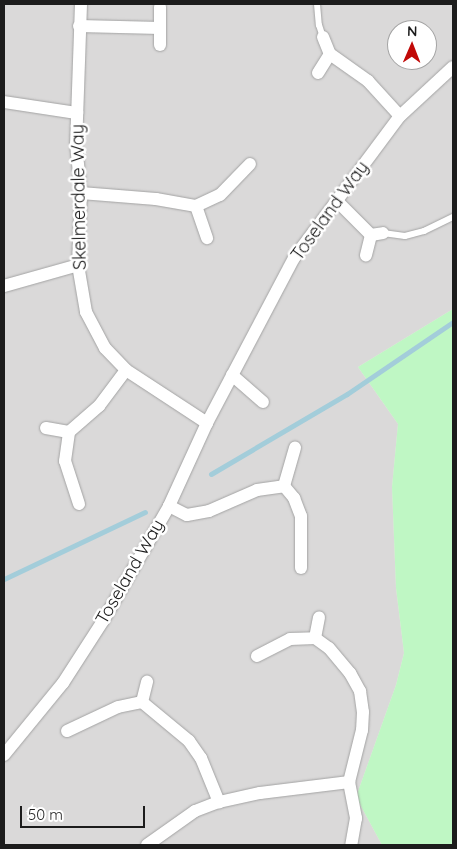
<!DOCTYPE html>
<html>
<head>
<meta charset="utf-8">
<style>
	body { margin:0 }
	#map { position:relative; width:457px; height:849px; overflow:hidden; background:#ede9e2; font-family:Quicksand,sans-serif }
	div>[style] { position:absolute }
	.residential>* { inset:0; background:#dad9d9 }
	.park>* { inset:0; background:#bff7c4 }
	.stream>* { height:5px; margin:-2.5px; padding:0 2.5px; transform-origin:2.5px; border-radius:2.5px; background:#a3cdda }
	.roads { filter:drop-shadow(0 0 1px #a3a3a3) drop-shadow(0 0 1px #a3a3a3) }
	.lane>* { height:6px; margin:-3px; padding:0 3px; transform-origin:3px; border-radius:3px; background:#fff }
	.street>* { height:12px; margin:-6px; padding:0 6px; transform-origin:6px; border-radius:6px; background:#fff }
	span { translate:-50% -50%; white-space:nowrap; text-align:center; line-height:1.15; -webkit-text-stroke:5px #fff; paint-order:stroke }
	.street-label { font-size:18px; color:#1c1c1c }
	.frame { position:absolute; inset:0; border:5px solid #1c1c1c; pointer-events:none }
	.north { position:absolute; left:387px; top:20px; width:50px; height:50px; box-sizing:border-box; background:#fff; border:1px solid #a4a4a4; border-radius:50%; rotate:1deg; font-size:14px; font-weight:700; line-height:20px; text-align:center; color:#1c1c1c }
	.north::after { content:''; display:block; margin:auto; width:18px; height:22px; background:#c10907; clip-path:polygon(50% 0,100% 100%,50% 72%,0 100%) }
	.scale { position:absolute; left:20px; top:806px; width:125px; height:22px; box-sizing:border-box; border:2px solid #1c1c1c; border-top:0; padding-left:6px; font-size:15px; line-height:18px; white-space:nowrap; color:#1c1c1c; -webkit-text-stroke:4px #fff; paint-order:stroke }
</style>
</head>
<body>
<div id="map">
	<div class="residential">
		<div style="clip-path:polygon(evenodd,4px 4px,453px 4px,453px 309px,358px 367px,398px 424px,392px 487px,396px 588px,404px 653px,396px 685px,356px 797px,382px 845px,4px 845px,4px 4px,397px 30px,427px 30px,427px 60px,397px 60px,397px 30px)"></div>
	</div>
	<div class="park">
		<div style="clip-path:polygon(453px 309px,453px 845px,382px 845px,356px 797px,396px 685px,404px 653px,396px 588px,392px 487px,398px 424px,358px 367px)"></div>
	</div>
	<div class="stream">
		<div style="left:211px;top:474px;width:158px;rotate:-30.5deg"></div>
		<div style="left:347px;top:394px;width:128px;rotate:-34.2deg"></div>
		<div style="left:4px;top:579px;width:156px;rotate:-25.4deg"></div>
	</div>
	<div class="roads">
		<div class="lane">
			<div style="left:317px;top:4px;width:21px;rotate:85deg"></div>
			<div style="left:319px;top:25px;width:13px;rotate:72deg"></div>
			<div style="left:383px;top:233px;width:22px;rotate:8deg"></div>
			<div style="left:405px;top:236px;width:20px;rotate:-15deg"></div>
			<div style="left:424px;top:231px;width:32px;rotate:-26deg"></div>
		</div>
		<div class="street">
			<div style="left:81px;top:4px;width:140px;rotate:92deg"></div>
			<div style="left:76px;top:144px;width:49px;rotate:84.2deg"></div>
			<div style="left:81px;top:193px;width:72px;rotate:92.4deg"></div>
			<div style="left:78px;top:265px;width:48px;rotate:80.3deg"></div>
			<div style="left:86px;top:312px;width:41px;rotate:62.2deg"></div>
			<div style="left:105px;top:348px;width:30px;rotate:46deg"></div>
			<div style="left:126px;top:370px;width:97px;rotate:33.2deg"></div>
			<div style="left:160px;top:7px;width:38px;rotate:90deg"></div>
			<div style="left:79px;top:26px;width:81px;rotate:1.4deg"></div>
			<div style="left:323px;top:37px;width:18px;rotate:68deg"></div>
			<div style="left:330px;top:54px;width:47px;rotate:35.4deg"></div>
			<div style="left:368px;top:81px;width:47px;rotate:47.6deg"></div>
			<div style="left:318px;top:73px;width:22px;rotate:-58deg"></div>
			<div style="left:4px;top:102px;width:74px;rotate:8.6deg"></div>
			<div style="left:81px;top:193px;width:75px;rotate:4.6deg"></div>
			<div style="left:156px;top:199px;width:41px;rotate:9.9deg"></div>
			<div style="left:196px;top:206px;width:26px;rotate:-25deg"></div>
			<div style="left:220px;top:195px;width:43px;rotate:-45.9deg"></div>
			<div style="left:337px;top:201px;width:48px;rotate:45deg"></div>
			<div style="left:371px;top:235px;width:21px;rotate:104deg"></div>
			<div style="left:196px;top:206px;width:34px;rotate:71deg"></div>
			<div style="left:371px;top:235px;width:12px;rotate:-9deg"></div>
			<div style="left:4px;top:286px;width:77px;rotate:-15.8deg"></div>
			<div style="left:232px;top:375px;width:41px;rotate:41.1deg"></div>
			<div style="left:46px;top:428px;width:23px;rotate:10deg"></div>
			<div style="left:284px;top:486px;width:16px;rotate:50deg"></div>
			<div style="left:294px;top:498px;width:19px;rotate:69deg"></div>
			<div style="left:301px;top:516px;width:52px;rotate:90deg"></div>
			<div style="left:79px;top:504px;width:45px;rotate:-108deg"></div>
			<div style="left:65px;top:461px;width:29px;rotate:-82deg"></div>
			<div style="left:69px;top:432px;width:40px;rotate:-41deg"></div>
			<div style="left:99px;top:406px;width:45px;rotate:-53.1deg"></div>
			<div style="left:169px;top:506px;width:20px;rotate:27deg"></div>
			<div style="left:187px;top:515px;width:22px;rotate:-10deg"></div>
			<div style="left:209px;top:511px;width:52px;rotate:-23.6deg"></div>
			<div style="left:257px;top:490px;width:27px;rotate:-8deg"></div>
			<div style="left:284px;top:486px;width:40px;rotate:-74deg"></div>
			<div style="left:315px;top:638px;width:21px;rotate:-79deg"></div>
			<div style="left:257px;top:656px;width:37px;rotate:-27deg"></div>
			<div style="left:290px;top:639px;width:25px;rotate:-2deg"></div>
			<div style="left:315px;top:638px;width:17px;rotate:36deg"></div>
			<div style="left:329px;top:648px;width:33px;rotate:50deg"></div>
			<div style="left:350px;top:673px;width:21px;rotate:61deg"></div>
			<div style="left:360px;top:691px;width:21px;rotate:82deg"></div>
			<div style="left:363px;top:712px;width:18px;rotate:93deg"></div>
			<div style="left:362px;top:730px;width:54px;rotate:104deg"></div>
			<div style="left:142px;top:702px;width:21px;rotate:-76deg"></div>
			<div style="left:67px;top:731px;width:56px;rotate:-25.2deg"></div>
			<div style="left:118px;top:707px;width:25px;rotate:-12deg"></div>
			<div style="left:142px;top:702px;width:61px;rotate:39.7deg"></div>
			<div style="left:189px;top:741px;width:21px;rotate:55deg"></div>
			<div style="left:201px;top:758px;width:48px;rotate:67.8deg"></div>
			<div style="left:4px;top:755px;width:93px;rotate:-50.7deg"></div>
			<div style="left:63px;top:683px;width:74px;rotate:-57.2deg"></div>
			<div style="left:103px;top:621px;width:133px;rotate:-60.1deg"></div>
			<div style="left:169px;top:506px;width:91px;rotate:-65.4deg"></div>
			<div style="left:207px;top:423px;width:187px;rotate:-62.2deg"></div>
			<div style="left:294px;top:258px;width:177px;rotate:-53.3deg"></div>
			<div style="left:400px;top:116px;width:72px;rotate:-42.8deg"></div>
			<div style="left:147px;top:845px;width:59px;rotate:-35.3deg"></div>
			<div style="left:195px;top:811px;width:26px;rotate:-21deg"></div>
			<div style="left:219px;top:802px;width:42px;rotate:-12.4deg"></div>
			<div style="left:260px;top:793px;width:90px;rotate:-7deg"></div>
			<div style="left:349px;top:782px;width:37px;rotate:79deg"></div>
			<div style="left:356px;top:818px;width:27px;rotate:100deg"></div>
		</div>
	</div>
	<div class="street-label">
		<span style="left:79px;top:197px;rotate:-91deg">Skelmerdale Way</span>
		<span style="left:330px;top:211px;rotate:-54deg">Toseland Way</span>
		<span style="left:130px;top:572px;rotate:-60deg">Toseland Way</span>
	</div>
	<div class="frame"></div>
	<div class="north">N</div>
	<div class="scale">50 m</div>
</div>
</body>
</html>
